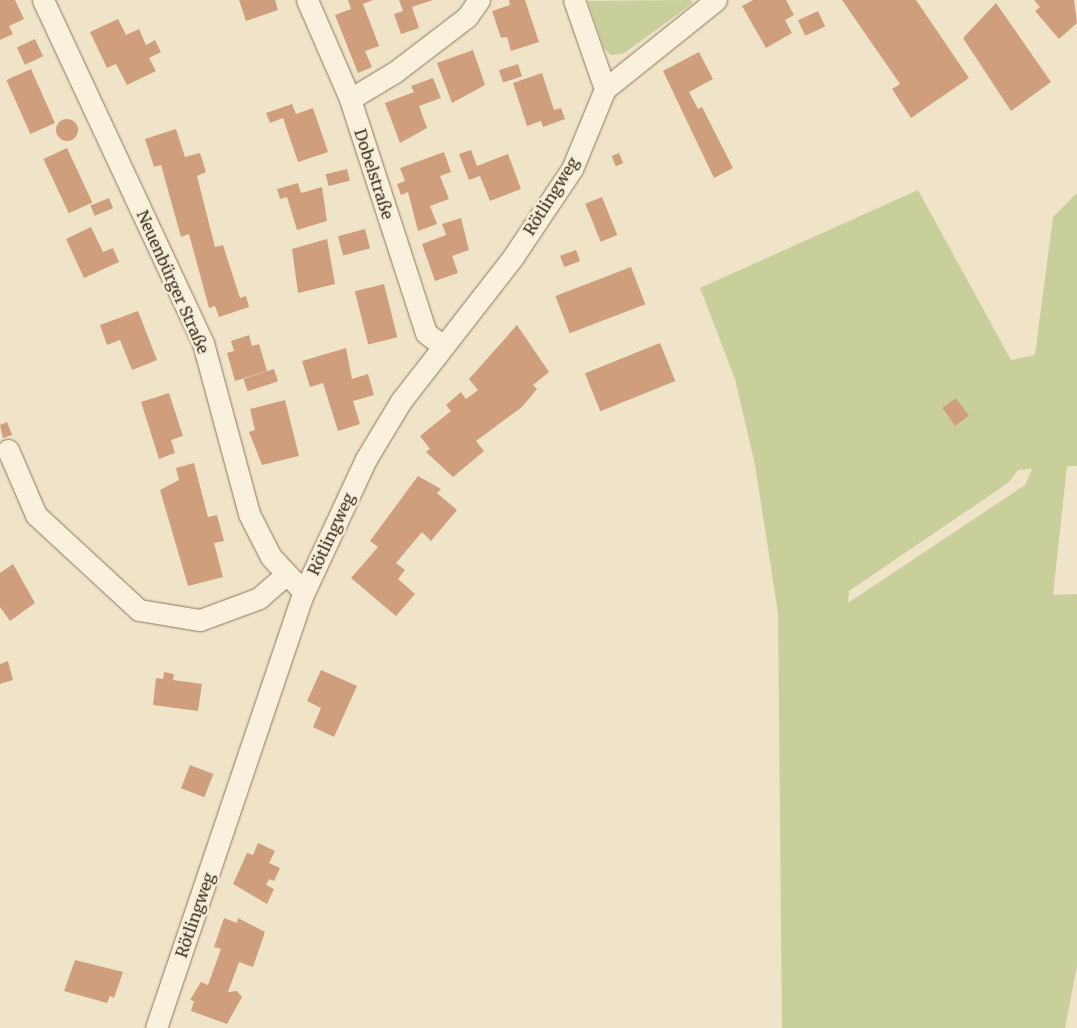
<!DOCTYPE html>
<html>
<head>
<meta charset="utf-8">
<style>
	body { margin:0 }
	#map { position:relative; width:1077px; height:1028px; overflow:hidden; background:#f0e4c8; font-family:Merriweather,serif }
	div>[style] { position:absolute }
	.green>* { inset:0; background:#c9cf9b }
	.building>* { inset:0; background:#cf9f7d; transform-origin:0 0 }
	.round { border-radius:50% }
	.roads { filter:drop-shadow(0 0 1px #8d765c) drop-shadow(0 0 1px #8d765c) }
	.minor>* { height:21px; margin:-10.5px; padding:0 10.5px; transform-origin:10.5px; border-radius:10.5px; background:#faf1dc }
	span { translate:-50% -50%; white-space:nowrap; text-align:center; line-height:1.15; -webkit-text-stroke:5px #f7eed8; paint-order:stroke }
	.street-label { font-size:16px; color:#3d2e20 }
</style>
</head>
<body>
<div id="map">
	<div class="green">
		<div style="clip-path:polygon(690px 0,693px 3px,623px 54px,611px 55px,604px 48px,588px 1px)"></div>
		<div style="clip-path:polygon(evenodd,918px 190px,1011px 360px,1035px 355px,1053px 217px,1077px 193px,1077px 466px,1067px 466px,1053px 595px,1077px 594px,1077px 966px,1065px 1028px,782px 1028px,778px 613px,755px 465px,735px 379px,700px 288px,918px 190px,1032px 469px,1025px 485px,848px 603px,849px 591px,1008px 483px,1018px 470px,1032px 469px)"></div>
	</div>
	<div class="building">
		<div style="clip-path:polygon(0 0,15px 0,24px 19px,9px 26px,13px 34px,0 40px)"></div>
		<div style="clip-path:polygon(239px 0,275px 0,278px 10px,246px 21px)"></div>
		<div style="clip-path:polygon(348px 0,373px 0,363px 4px,379px 46px,365px 51px,372px 67px,358px 73px,335px 15px,351px 9px)"></div>
		<div style="clip-path:polygon(399px 0,433px 0,412px 7px,419px 28px,401px 34px,394px 14px,403px 11px)"></div>
		<div style="clip-path:polygon(509px 0,525px 0,539px 42px,511px 51px,507px 37px,501px 38px,492px 11px,510px 5px)"></div>
		<div style="clip-path:polygon(753px 0,786px 0,794px 15px,785px 20px,792px 33px,766px 48px,742px 6px)"></div>
		<div style="clip-path:polygon(842px 0,916px 0,969px 78px,911px 118px,892px 89px,900px 84px)"></div>
		<div style="clip-path:polygon(1034px 0,1074px 0,1077px 23px,1059px 39px,1035px 11px,1040px 7px)"></div>
		<div style="clip-path:polygon(996px 3px,1051px 82px,1011px 111px,963px 38px)"></div>
		<div style="left:818px;top:11px;width:17px;height:22px;rotate:65deg"></div>
		<div style="clip-path:polygon(118px 19px,126px 35px,139px 29px,146px 45px,155px 40px,161px 52px,149px 58px,156px 71px,127px 85px,116px 64px,107px 68px,90px 32px)"></div>
		<div style="left:35px;top:39px;width:19px;height:20px;rotate:65deg"></div>
		<div style="clip-path:polygon(473px 50px,485px 85px,452px 103px,437px 63px)"></div>
		<div style="clip-path:polygon(699px 52px,713px 79px,689px 92px,698px 109px,702px 107px,733px 168px,714px 178px,663px 71px)"></div>
		<div style="left:518px;top:64px;width:13px;height:20px;rotate:72deg"></div>
		<div style="left:31px;top:69px;width:59px;height:27px;rotate:66deg"></div>
		<div style="clip-path:polygon(542px 73px,554px 110px,561px 108px,565px 119px,543px 127px,541px 121px,527px 126px,513px 83px)"></div>
		<div style="clip-path:polygon(433px 78px,441px 98px,419px 106px,427px 128px,400px 143px,385px 103px,414px 92px,411px 86px)"></div>
		<div style="clip-path:polygon(292px 104px,296px 114px,313px 108px,328px 152px,298px 162px,283px 118px,270px 123px,266px 113px)"></div>
		<div class="round" style="left:56px;top:119px;width:22px;height:22px"></div>
		<div style="clip-path:polygon(176px 129px,185px 157px,200px 153px,206px 172px,197px 176px,215px 247px,223px 245px,240px 298px,246px 296px,249px 307px,219px 317px,215px 306px,209px 308px,189px 234px,181px 237px,161px 165px,154px 167px,145px 139px)"></div>
		<div style="left:67px;top:148px;width:60px;height:26px;rotate:65deg"></div>
		<div style="clip-path:polygon(471px 150px,477px 166px,508px 154px,521px 189px,490px 201px,480px 176px,469px 180px,459px 154px)"></div>
		<div style="clip-path:polygon(444px 152px,451px 172px,440px 176px,449px 199px,430px 206px,437px 224px,418px 231px,408px 192px,401px 195px,397px 184px,405px 181px,400px 168px)"></div>
		<div style="left:619px;top:153px;width:11px;height:8px;rotate:68deg"></div>
		<div style="left:347px;top:169px;width:12px;height:22px;rotate:76deg"></div>
		<div style="clip-path:polygon(298px 183px,301px 193px,322px 187px,327px 221px,297px 230px,287px 197px,280px 199px,277px 189px)"></div>
		<div style="left:602px;top:197px;width:41px;height:18px;rotate:68deg"></div>
		<div style="left:109px;top:198px;width:11px;height:20px;rotate:68deg"></div>
		<div style="clip-path:polygon(461px 218px,469px 250px,452px 256px,458px 273px,435px 281px,422px 244px,446px 235px,442px 224px)"></div>
		<div style="clip-path:polygon(91px 227px,103px 252px,113px 248px,119px 262px,84px 278px,66px 239px)"></div>
		<div style="left:365px;top:229px;width:20px;height:28px;rotate:75deg"></div>
		<div style="clip-path:polygon(327px 239px,335px 284px,298px 293px,292px 249px)"></div>
		<div style="left:576px;top:250px;width:12px;height:17px;rotate:70deg"></div>
		<div style="left:631px;top:267px;width:40px;height:81px;rotate:69deg"></div>
		<div style="left:384px;top:284px;width:55px;height:30px;rotate:76deg"></div>
		<div style="clip-path:polygon(138px 311px,157px 360px,132px 370px,120px 340px,107px 345px,100px 325px)"></div>
		<div style="clip-path:polygon(517px 325px,549px 372px,533px 385px,537px 389px,522px 407px,476px 441px,484px 451px,453px 477px,426px 452px,430px 449px,420px 436px,451px 411px,446px 405px,461px 392px,466px 399px,478px 390px,469px 379px)"></div>
		<div style="clip-path:polygon(249px 335px,252px 346px,259px 344px,267px 371px,235px 381px,227px 353px,234px 351px,231px 341px)"></div>
		<div style="left:660px;top:343px;width:41px;height:81px;rotate:68deg"></div>
		<div style="clip-path:polygon(346px 348px,352px 379px,368px 374px,374px 395px,353px 401px,360px 424px,338px 431px,323px 383px,310px 387px,302px 361px)"></div>
		<div style="left:274px;top:369px;width:13px;height:32px;rotate:72deg"></div>
		<div style="clip-path:polygon(169px 393px,183px 436px,171px 440px,175px 453px,159px 459px,141px 402px)"></div>
		<div style="left:956px;top:398px;width:22px;height:17px;rotate:54deg"></div>
		<div style="clip-path:polygon(285px 400px,299px 456px,262px 465px,249px 432px,255px 430px,250px 409px)"></div>
		<div style="clip-path:polygon(7px 422px,12px 435px,3px 438px,0 425px)"></div>
		<div style="clip-path:polygon(194px 463px,208px 517px,217px 515px,224px 541px,214px 543px,223px 577px,188px 586px,160px 490px,179px 480px,176px 468px)"></div>
		<div style="clip-path:polygon(418px 476px,441px 489px,437px 493px,457px 510px,431px 541px,422px 532px,396px 563px,405px 570px,398px 579px,415px 594px,396px 616px,351px 578px,378px 547px,370px 541px)"></div>
		<div style="clip-path:polygon(13px 564px,35px 603px,10px 621px,0 607px,0 573px)"></div>
		<div style="clip-path:polygon(8px 661px,13px 680px,0 684px,0 664px)"></div>
		<div style="clip-path:polygon(321px 670px,357px 686px,334px 737px,313px 727px,321px 708px,307px 701px)"></div>
		<div style="clip-path:polygon(164px 672px,174px 674px,173px 680px,202px 684px,198px 711px,153px 705px,156px 678px,163px 679px)"></div>
		<div style="left:190px;top:765px;width:25px;height:25px;rotate:21deg"></div>
		<div style="clip-path:polygon(258px 843px,275px 851px,269px 863px,280px 868px,274px 881px,269px 879px,266px 885px,274px 889px,267px 904px,233px 884px,247px 853px,253px 855px)"></div>
		<div style="clip-path:polygon(224px 918px,237px 923px,238px 918px,265px 932px,253px 967px,239px 962px,228px 992px,237px 991px,242px 997px,227px 1024px,191px 1011px,194px 1001px,190px 1000px,201px 982px,208px 985px,221px 949px,214px 947px)"></div>
		<div style="clip-path:polygon(75px 960px,123px 972px,114px 998px,110px 996px,107px 1003px,64px 991px)"></div>
	</div>
	<div class="roads">
		<div class="minor">
			<div style="left:43px;top:0;width:378px;rotate:65deg"></div>
			<div style="left:203px;top:343px;width:177px;rotate:74.9deg"></div>
			<div style="left:249px;top:514px;width:48px;rotate:62.9deg"></div>
			<div style="left:271px;top:557px;width:48px;rotate:46.7deg"></div>
			<div style="left:307px;top:0;width:108px;rotate:66.5deg"></div>
			<div style="left:350px;top:99px;width:246px;rotate:72deg"></div>
			<div style="left:426px;top:333px;width:20px;rotate:37deg"></div>
			<div style="left:574px;top:0;width:94px;rotate:70.8deg"></div>
			<div style="left:350px;top:99px;width:52px;rotate:-31deg"></div>
			<div style="left:395px;top:72px;width:91px;rotate:-37.4deg"></div>
			<div style="left:467px;top:17px;width:21px;rotate:-55deg"></div>
			<div style="left:8px;top:450px;width:71px;rotate:66.7deg"></div>
			<div style="left:36px;top:515px;width:140px;rotate:42.7deg"></div>
			<div style="left:139px;top:610px;width:62px;rotate:9.3deg"></div>
			<div style="left:200px;top:620px;width:63px;rotate:-20.4deg"></div>
			<div style="left:259px;top:598px;width:33px;rotate:-41deg"></div>
			<div style="left:156px;top:1028px;width:460px;rotate:-71.3deg"></div>
			<div style="left:304px;top:592px;width:147px;rotate:-65deg"></div>
			<div style="left:366px;top:459px;width:68px;rotate:-58.9deg"></div>
			<div style="left:401px;top:401px;width:182px;rotate:-52.1deg"></div>
			<div style="left:513px;top:257px;width:106px;rotate:-56.2deg"></div>
			<div style="left:572px;top:169px;width:87px;rotate:-67.6deg"></div>
			<div style="left:605px;top:89px;width:142px;rotate:-38.7deg"></div>
		</div>
	</div>
	<div class="street-label">
		<span style="left:374px;top:174px;rotate:72deg">Dobelstraße</span>
		<span style="left:551px;top:196px;rotate:-58deg">Rötlingweg</span>
		<span style="left:173px;top:282px;rotate:66deg">Neuenbürger Straße</span>
		<span style="left:331px;top:534px;rotate:-65deg">Rötlingweg</span>
		<span style="left:195px;top:915px;rotate:-71deg">Rötlingweg</span>
	</div>
</div>
</body>
</html>
